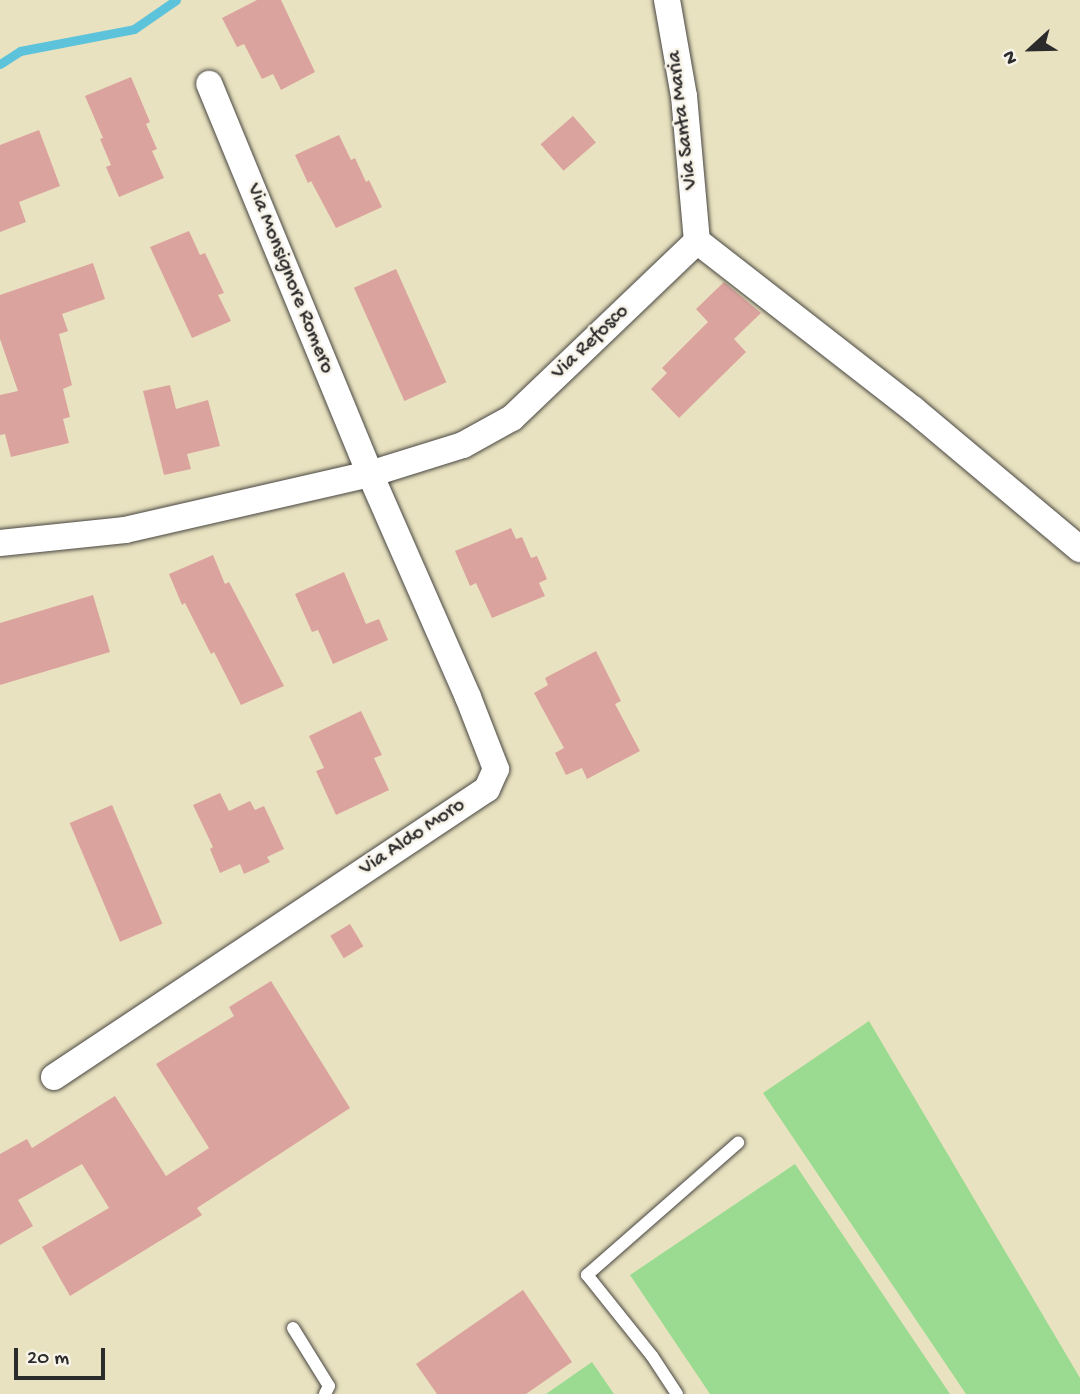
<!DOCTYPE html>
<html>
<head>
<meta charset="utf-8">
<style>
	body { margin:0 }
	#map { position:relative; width:1080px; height:1394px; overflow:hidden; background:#e9e2c0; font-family:"Gochi Hand",sans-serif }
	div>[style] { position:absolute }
	.green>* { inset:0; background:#9adb91 }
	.stream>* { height:9px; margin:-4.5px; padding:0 4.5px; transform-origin:4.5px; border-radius:4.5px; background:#5dc3db }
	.building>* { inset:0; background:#dba39e; transform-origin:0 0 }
	.roads { filter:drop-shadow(0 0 2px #484641) drop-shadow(0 0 2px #484641) }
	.lane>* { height:12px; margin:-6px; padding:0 6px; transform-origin:6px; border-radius:6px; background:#fff }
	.street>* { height:26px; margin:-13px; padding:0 13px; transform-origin:13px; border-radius:13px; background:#fff }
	span { translate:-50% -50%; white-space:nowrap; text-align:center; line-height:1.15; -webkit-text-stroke:5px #f7f3e8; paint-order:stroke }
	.street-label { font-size:21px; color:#2b2b2b }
	.north { position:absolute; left:996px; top:14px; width:70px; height:70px; -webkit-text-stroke:5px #f7f3e8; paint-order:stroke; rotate:248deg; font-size:19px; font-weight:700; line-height:28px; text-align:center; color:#2b2b2b }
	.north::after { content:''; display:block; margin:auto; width:24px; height:32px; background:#2b2b2b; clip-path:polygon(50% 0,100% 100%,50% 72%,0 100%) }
	.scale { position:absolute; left:14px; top:1348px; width:91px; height:32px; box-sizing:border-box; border:4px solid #2b2b2b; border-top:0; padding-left:9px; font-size:21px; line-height:24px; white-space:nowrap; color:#2b2b2b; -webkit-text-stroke:5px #f7f3e8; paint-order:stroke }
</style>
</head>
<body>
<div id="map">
	<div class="green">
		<div style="clip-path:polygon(869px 1021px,1080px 1378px,1080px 1394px,966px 1394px,763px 1093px)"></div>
		<div style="clip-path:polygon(795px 1164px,950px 1394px,710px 1394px,630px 1275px)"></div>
		<div style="clip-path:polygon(592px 1362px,614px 1394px,546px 1394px)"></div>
	</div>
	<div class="stream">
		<div style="left:0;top:64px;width:24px;rotate:-33deg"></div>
		<div style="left:20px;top:51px;width:116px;rotate:-10.9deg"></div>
		<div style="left:134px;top:29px;width:51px;rotate:-34.6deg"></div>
	</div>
	<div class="building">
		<div style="clip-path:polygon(257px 0,281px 0,315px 72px,281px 90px,273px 74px,262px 79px,244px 44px,237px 47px,222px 18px)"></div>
		<div style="clip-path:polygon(131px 77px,150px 122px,146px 124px,157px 149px,152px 151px,164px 178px,119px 197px,106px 167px,111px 165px,100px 139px,103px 138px,85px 96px)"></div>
		<div style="left:573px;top:116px;width:35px;height:43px;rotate:49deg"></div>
		<div style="clip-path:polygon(39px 130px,60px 186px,19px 202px,26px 222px,0 232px,0 145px)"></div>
		<div style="clip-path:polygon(339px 135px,351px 160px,355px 158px,366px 182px,369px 180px,382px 207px,336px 228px,311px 181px,308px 183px,295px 155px)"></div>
		<div style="clip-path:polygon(189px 231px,200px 255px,205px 253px,224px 293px,218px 295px,231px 321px,192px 338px,150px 247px)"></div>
		<div style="clip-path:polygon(93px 263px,105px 299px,62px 314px,68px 331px,59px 334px,72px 385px,63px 389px,70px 417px,63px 419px,69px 443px,11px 457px,5px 434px,0 435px,0 395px,18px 391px,0 339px,0 295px)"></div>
		<div style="left:396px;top:269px;width:124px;height:46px;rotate:66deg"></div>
		<div style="clip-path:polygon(724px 282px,761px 313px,734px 339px,746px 352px,679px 418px,651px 389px,667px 373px,662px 368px,708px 322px,696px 309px)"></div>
		<div style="clip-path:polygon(170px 385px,176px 409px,208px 400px,220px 446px,187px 454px,191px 469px,164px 475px,143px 391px)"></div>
		<div style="clip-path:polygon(511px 528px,516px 539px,522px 537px,531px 558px,537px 556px,547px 579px,539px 583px,545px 596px,492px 618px,476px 583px,470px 586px,455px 551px)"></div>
		<div style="clip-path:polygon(213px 555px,225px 584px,229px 582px,284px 686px,241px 705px,214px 652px,211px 654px,185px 603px,182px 605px,169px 574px)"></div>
		<div style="clip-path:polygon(344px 572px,366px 624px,379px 619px,388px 640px,333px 664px,318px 630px,312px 632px,295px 594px)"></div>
		<div style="clip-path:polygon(93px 595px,110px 652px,0 685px,0 623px)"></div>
		<div style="clip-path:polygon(596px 651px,621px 701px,615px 704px,640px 751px,587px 779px,582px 768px,566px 775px,555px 753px,564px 748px,534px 693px,548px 685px,545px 678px)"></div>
		<div style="clip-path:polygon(361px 711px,382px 755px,374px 758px,389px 790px,336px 815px,316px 771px,324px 768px,309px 736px)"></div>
		<div style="clip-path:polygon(220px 793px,229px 811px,250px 801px,255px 810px,264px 806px,284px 849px,267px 857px,270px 862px,244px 874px,240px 864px,220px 873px,210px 849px,213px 847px,193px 805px)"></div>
		<div style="left:112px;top:805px;width:129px;height:46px;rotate:67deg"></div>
		<div style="left:350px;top:924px;width:26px;height:23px;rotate:59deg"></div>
		<div style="clip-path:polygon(271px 981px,350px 1108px,197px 1208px,202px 1215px,70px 1296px,42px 1247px,109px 1208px,82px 1164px,18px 1200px,33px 1226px,0 1245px,0 1154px,27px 1139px,32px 1148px,115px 1096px,166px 1176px,209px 1148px,156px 1064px,234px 1016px,229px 1007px)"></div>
		<div style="clip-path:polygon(523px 1290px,572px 1362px,526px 1394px,437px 1394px,416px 1364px)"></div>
	</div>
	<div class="roads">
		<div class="lane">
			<div style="left:293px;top:1328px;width:68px;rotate:58.2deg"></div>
			<div style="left:329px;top:1386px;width:9px;rotate:117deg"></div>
			<div style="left:677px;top:1394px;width:45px;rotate:-123.3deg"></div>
			<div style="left:652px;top:1356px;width:104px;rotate:-128.7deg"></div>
			<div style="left:587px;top:1275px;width:201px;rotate:-41.2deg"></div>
		</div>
		<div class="street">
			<div style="left:667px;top:0;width:97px;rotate:80deg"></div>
			<div style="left:684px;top:96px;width:146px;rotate:84.9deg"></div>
			<div style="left:697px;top:241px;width:274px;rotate:37.9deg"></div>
			<div style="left:913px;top:409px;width:218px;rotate:40deg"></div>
			<div style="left:0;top:543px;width:126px;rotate:-5.9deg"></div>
			<div style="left:125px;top:530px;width:251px;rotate:-12.9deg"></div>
			<div style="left:370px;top:474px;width:97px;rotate:-17.3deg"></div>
			<div style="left:463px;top:445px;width:56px;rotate:-28.9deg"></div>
			<div style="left:512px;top:418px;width:256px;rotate:-43.7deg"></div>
			<div style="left:54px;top:1077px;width:520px;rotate:-33.63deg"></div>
			<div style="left:487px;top:789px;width:22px;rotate:-66deg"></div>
			<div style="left:496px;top:769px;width:77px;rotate:-111.3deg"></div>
			<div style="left:468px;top:697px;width:244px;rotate:-113.7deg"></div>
			<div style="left:370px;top:474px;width:422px;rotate:-112.4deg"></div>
		</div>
	</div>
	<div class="street-label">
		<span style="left:684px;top:120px;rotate:-97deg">Via Santa Maria</span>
		<span style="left:289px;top:279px;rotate:68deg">Via Monsignore Romero</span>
		<span style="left:591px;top:343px;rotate:-44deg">Via Refosco</span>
		<span style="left:413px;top:838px;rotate:-34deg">Via Aldo Moro</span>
	</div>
	<div class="north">N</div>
	<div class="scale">20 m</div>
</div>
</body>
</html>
